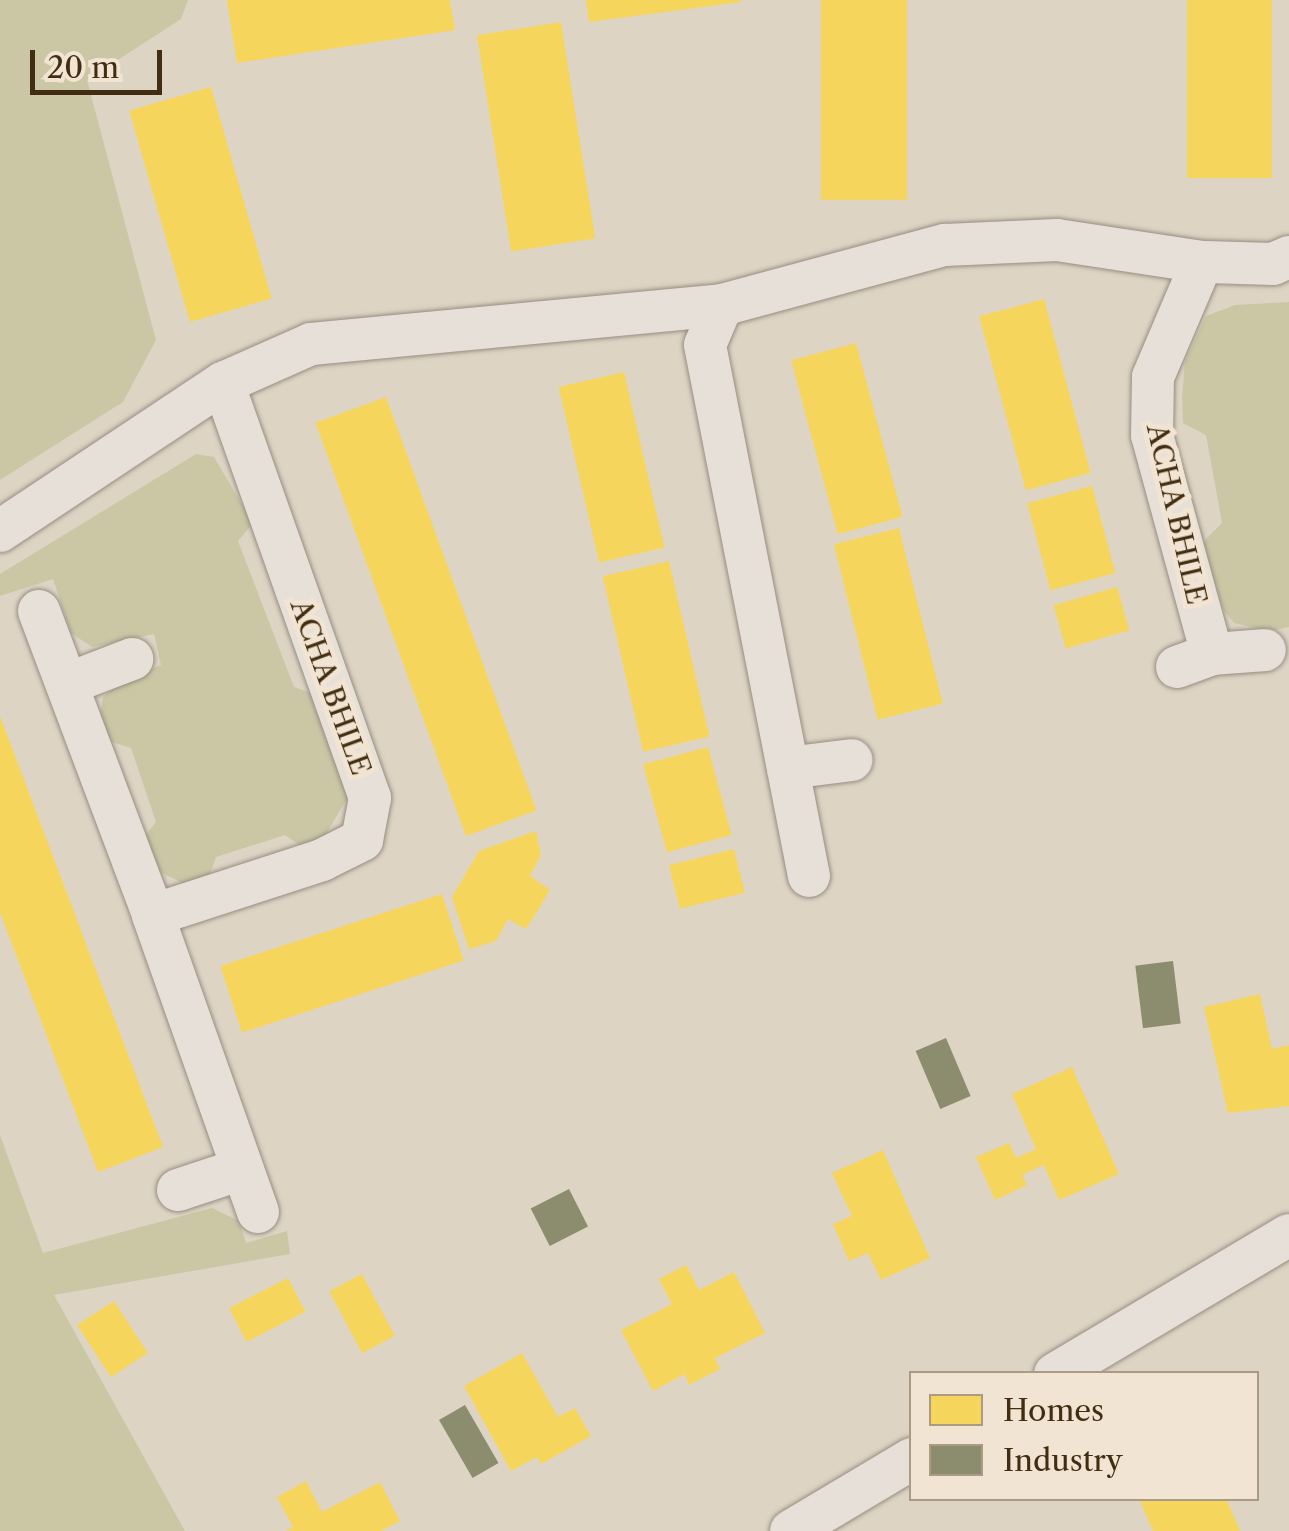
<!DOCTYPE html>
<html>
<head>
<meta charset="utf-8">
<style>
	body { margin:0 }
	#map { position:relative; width:1289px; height:1531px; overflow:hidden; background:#ded4c4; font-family:"Libre Caslon Text",serif }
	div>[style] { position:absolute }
	.green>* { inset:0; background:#cbc7a5 }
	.homes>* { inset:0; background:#f6d55c; transform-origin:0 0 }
	.industry>* { inset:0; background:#8c8c6e; transform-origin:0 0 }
	.roads { filter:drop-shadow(0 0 2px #968e81) drop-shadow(0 0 2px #968e81) }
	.minor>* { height:42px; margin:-21px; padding:0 21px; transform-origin:21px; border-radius:21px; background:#e6e0d8 }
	span { translate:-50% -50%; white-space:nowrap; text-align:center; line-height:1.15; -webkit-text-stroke:10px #f1e4d2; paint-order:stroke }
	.street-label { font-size:28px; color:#412d11 }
	.legend { position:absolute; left:909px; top:1371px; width:350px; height:130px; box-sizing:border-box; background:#f1e4d2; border:2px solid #ab9b85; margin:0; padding:12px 18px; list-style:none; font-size:30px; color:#412d11 }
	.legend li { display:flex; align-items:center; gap:20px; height:50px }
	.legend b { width:50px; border:2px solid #ab9b85 }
	.scale { position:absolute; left:30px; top:50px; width:132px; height:45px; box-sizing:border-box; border:5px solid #412d11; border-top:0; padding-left:12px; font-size:30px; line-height:35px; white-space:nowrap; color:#412d11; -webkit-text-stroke:8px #f1e4d2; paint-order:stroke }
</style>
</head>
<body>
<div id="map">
	<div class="green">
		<div style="clip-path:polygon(0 0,188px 0,181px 19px,87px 80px,156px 340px,123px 402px,0 480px)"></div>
		<div style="clip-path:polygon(1289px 302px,1289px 627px,1270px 631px,1234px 623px,1224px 611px,1201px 544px,1222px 523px,1206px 435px,1183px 423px,1182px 397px,1185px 362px,1206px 316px,1235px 305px)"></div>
		<div style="clip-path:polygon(196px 454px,214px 457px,253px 523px,238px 541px,294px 687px,317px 695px,349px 795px,325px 836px,302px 847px,285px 835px,216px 857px,209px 877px,184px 884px,149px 866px,140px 842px,156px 822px,131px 748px,109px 741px,100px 716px,103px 697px,122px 681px,161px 665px,154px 634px,92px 647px,71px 633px,53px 579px,0 596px,0 574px)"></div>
		<div style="clip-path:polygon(0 1135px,43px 1253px,212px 1208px,239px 1221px,246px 1243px,287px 1231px,290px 1254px,54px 1295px,185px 1531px,0 1531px)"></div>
	</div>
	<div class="homes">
		<div style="clip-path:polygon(227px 0,450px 0,455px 30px,237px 63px)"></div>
		<div style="clip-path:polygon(586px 0,740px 0,741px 2px,589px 22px)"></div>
		<div style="left:821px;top:0;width:86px;height:200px"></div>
		<div style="left:1187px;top:0;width:85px;height:178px"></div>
		<div style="left:561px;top:22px;width:219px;height:85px;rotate:81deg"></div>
		<div style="left:211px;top:87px;width:220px;height:85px;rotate:74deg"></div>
		<div style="left:1044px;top:299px;width:180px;height:67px;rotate:75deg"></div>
		<div style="left:856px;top:343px;width:180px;height:67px;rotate:75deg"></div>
		<div style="left:624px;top:372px;width:180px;height:67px;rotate:77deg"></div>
		<div style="left:386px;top:397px;width:440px;height:75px;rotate:70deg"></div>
		<div style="left:1092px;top:486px;width:90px;height:67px;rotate:75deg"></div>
		<div style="left:899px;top:528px;width:181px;height:67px;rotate:76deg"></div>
		<div style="left:669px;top:561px;width:180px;height:68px;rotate:77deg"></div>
		<div style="left:1117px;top:587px;width:45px;height:66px;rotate:74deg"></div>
		<div style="clip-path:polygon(0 716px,163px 1147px,98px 1172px,0 912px)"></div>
		<div style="left:708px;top:747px;width:91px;height:67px;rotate:75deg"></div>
		<div style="clip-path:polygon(536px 831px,541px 855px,530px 876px,550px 890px,538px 910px,526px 929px,508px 919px,496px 941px,469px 949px,452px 897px,479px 851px)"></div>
		<div style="left:734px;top:849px;width:45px;height:67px;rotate:76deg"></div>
		<div style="left:442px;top:894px;width:70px;height:233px;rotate:72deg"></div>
		<div style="clip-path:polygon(1260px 994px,1272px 1049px,1289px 1045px,1289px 1106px,1228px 1113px,1204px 1007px)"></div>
		<div style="clip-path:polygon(1072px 1067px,1119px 1174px,1059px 1200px,1044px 1165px,1022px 1175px,1027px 1185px,995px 1200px,976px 1157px,1009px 1143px,1016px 1158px,1036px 1149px,1012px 1094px)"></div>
		<div style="clip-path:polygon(883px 1150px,930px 1258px,881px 1280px,868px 1253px,849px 1261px,833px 1224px,852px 1216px,832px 1173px)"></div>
		<div style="clip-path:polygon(686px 1265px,699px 1290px,734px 1272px,765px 1333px,715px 1358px,720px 1369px,689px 1385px,685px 1374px,653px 1391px,621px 1330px,672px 1304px,659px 1279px)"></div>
		<div style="left:362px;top:1274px;width:70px;height:37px;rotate:62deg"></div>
		<div style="left:288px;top:1278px;width:38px;height:66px;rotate:63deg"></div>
		<div style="left:114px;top:1301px;width:62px;height:44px;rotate:57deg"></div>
		<div style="clip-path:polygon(522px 1353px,558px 1417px,575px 1408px,591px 1436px,541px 1464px,537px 1457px,511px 1471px,464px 1386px)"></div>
		<div style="clip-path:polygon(306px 1481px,322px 1512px,380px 1482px,400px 1521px,381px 1531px,286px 1531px,293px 1527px,277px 1497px)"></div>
		<div style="clip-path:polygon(1139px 1498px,1226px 1498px,1240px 1531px,1153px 1531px)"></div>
	</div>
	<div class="industry">
		<div style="left:1173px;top:961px;width:63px;height:38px;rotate:83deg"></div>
		<div style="left:946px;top:1038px;width:63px;height:33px;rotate:67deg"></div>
		<div style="left:569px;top:1189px;width:42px;height:43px;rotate:63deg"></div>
		<div style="left:465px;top:1405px;width:67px;height:30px;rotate:60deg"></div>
	</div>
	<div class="roads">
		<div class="minor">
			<div style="left:1202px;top:262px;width:125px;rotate:113.1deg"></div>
			<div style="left:1153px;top:377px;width:58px;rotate:91deg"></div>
			<div style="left:1152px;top:435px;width:227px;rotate:74.7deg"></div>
			<div style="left:722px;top:305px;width:43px;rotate:113deg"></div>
			<div style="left:705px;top:345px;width:541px;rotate:78.92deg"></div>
			<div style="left:0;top:531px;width:268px;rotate:-33.6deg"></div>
			<div style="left:39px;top:611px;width:325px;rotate:69.4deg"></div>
			<div style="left:1177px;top:667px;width:37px;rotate:-20deg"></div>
			<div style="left:1212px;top:654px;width:53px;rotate:-4.3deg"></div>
			<div style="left:67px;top:684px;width:70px;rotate:-21deg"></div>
			<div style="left:788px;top:768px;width:64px;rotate:-7.1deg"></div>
			<div style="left:178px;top:1190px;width:67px;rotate:-18.2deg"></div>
			<div style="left:258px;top:1212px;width:315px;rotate:-109.5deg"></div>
			<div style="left:153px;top:915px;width:178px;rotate:-18deg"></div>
			<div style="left:322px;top:860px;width:45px;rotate:-26.6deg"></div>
			<div style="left:362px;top:840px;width:43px;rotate:-79.2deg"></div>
			<div style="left:370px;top:798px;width:440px;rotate:-109.5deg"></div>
			<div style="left:223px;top:383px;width:96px;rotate:-23.9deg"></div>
			<div style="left:311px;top:344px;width:413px;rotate:-5.4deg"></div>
			<div style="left:722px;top:305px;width:231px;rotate:-15.1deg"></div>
			<div style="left:945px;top:245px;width:112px;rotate:-2.6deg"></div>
			<div style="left:1057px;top:240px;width:147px;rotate:8.6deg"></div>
			<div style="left:1202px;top:262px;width:71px;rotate:1.6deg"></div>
			<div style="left:1273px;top:264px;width:17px;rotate:-24deg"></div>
			<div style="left:1055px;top:1374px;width:272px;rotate:-30.7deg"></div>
			<div style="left:791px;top:1531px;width:141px;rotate:-30.8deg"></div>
		</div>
	</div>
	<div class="street-label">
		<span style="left:1177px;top:514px;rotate:77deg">ACHA BHILE</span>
		<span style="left:331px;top:687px;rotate:70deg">ACHA BHILE</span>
	</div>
	<ul class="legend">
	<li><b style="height:28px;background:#f6d55c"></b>Homes</li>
	<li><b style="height:28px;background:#8c8c6e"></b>Industry</li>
	</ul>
	<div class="scale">20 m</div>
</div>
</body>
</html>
